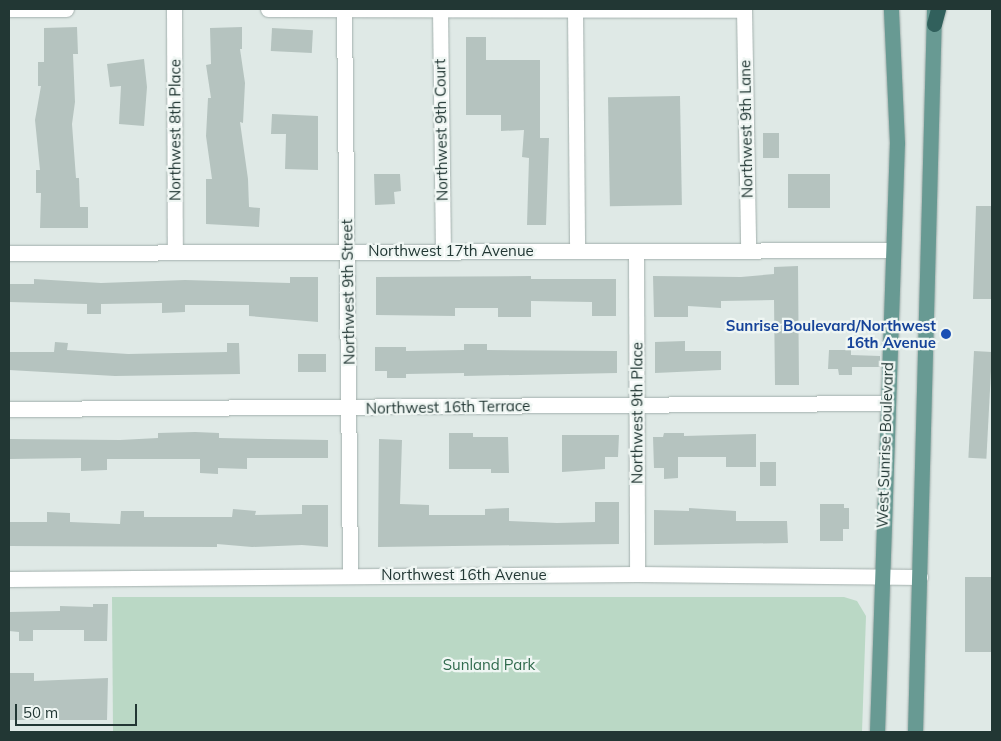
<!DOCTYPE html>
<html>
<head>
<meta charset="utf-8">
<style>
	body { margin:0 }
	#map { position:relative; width:1001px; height:741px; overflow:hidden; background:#dfe9e6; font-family:Mulish,sans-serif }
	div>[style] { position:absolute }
	.green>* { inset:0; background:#bad8c5 }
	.building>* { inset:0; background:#b5c3bf; transform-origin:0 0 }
	.roads { filter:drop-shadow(0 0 1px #a3b0ad) drop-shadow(0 0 1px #a3b0ad) }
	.street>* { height:15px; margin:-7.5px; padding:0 7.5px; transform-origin:7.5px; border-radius:7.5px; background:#fff }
	.primary>* { height:15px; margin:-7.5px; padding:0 7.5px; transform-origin:7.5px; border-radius:7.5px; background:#689a93 }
	.highway>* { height:15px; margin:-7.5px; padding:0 7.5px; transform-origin:7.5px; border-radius:7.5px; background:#31605c }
	.dots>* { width:14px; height:14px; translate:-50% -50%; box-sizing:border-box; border:2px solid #eff6f3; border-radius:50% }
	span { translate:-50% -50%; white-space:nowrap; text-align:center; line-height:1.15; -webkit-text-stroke:4.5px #eff6f3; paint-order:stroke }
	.street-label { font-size:15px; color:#223734 }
	.transit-label { font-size:15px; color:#164399; font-weight:700 }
	.right { translate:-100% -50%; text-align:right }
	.park-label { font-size:15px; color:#306a4d }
	.frame { position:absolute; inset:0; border:10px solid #223734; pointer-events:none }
	.scale { position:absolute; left:15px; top:704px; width:122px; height:22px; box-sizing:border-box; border:2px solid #223734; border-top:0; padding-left:6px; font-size:15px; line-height:18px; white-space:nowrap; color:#223734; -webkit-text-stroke:4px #eff6f3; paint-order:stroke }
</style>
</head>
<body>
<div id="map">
	<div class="green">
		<div style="clip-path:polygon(112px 597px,844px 597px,857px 601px,866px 616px,862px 732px,113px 732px)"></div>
	</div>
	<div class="building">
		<div style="clip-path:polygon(77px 27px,78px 54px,73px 54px,75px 102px,72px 124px,76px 178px,79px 178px,80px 207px,88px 207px,88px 228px,40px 228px,41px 193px,36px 193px,36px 170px,40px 170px,35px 120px,41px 86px,38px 86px,38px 62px,44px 62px,44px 28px)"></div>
		<div style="clip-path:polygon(242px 27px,242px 49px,240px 49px,245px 83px,243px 123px,240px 122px,248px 179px,249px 207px,260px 208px,259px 227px,206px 224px,206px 179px,212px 179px,206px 136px,208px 98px,211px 98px,206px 65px,211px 64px,210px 28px)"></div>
		<div style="left:272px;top:28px;width:41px;height:23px;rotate:3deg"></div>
		<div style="clip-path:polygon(466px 37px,486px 37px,486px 60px,540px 60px,540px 138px,549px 138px,546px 225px,527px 225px,529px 158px,522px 157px,524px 130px,501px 131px,501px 115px,466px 115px)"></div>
		<div style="clip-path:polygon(144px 59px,147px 87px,144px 126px,119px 124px,121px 86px,110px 87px,107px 64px)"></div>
		<div style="left:680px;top:96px;width:109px;height:72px;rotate:89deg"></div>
		<div style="clip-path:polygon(272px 114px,318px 116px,318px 170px,285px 169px,286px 134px,271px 134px)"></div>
		<div style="left:763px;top:133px;width:16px;height:25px"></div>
		<div style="clip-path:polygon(374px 174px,400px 174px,401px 191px,394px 192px,395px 204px,375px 205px)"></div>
		<div style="left:788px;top:174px;width:42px;height:34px"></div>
		<div style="clip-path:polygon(976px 206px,992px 206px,992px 299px,973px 299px)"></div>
		<div style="clip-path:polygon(798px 266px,799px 385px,775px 385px,774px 300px,721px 301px,721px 308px,688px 306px,688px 317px,654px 317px,653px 276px,741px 277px,774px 274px,774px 267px)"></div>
		<div style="clip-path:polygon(531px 276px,531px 279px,616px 279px,616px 316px,592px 316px,592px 302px,531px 301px,531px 317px,498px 317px,498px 308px,455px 308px,455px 316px,376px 315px,376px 277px)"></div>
		<div style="clip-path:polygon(290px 277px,318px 277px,318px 322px,249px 316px,249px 305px,185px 305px,185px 312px,162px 313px,162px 303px,101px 304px,101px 314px,87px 314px,87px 304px,9px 302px,9px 284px,34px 284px,34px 279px,101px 283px,185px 280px,290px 283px)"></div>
		<div style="clip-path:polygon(685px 341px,685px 351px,721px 351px,721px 370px,655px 373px,655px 342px)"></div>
		<div style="clip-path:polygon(55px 342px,68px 343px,67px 350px,128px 354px,227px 352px,227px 343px,239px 343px,240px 374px,115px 376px,9px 370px,9px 352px,54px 352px)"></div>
		<div style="clip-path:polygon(464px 344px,487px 344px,487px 350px,617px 351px,617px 373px,464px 376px,464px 373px,406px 374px,406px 378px,387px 378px,387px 371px,375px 371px,375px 347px,406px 347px,406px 351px,464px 350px)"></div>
		<div style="clip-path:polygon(829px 350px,851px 350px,851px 355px,880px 356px,880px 367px,852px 367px,852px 375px,839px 375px,838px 369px,828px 369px)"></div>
		<div style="left:974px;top:351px;width:18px;height:107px;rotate:3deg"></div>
		<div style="left:298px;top:354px;width:28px;height:18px"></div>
		<div style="clip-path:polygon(195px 432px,219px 433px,219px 438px,328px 440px,328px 458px,247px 458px,247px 469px,218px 468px,218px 474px,200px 473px,200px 459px,107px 459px,107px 470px,81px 471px,81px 458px,9px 459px,9px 439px,120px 440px,158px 438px,158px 433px)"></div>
		<div style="clip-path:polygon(449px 433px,473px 433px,473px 437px,508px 437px,509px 473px,491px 473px,491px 469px,449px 469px)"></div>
		<div style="clip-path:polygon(664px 433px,684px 433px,684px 436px,756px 434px,756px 467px,726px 467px,726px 457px,678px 457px,678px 478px,664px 479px,664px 468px,654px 468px,653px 437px,663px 437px)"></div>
		<div style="clip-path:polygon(562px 435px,619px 435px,618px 457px,605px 457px,605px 469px,562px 472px)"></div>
		<div style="clip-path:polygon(379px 439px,402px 440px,400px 504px,429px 505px,429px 515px,485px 515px,485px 509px,509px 508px,509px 521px,557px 523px,595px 522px,595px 502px,619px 502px,619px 544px,378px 547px)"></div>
		<div style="left:760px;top:462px;width:16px;height:24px"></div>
		<div style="clip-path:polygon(820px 504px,844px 504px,844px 508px,849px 508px,849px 529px,843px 529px,843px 541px,820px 541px)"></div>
		<div style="clip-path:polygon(302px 505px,328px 505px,328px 547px,302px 545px,252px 547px,217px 544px,217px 547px,9px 546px,9px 522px,47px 522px,47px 512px,70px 513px,70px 522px,120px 524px,121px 511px,144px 511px,144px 517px,232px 517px,233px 509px,256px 511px,255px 515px,302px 514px)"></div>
		<div style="clip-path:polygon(689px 508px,736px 511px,736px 521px,787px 521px,788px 543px,654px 545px,654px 510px,689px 511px)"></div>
		<div style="left:965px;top:577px;width:27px;height:75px"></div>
		<div style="clip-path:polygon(93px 604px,108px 604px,107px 641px,84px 641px,84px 630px,33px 630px,33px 641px,19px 641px,19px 632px,9px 631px,9px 612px,60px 611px,60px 606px,93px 607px)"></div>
		<div style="clip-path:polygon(9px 673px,34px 673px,34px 681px,108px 678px,107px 720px,10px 720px)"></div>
	</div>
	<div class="roads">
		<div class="street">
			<div style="left:9px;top:9px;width:57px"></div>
			<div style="left:174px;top:9px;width:243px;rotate:89.8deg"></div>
			<div style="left:268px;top:9px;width:476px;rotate:0.1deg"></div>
			<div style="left:344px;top:9px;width:567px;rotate:89.39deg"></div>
			<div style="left:440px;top:9px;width:243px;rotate:89.3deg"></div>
			<div style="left:575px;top:9px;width:241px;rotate:89.5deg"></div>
			<div style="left:744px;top:9px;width:241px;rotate:89deg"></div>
			<div style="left:636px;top:252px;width:322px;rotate:89.8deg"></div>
			<div style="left:9px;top:253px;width:884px;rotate:-0.19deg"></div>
			<div style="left:9px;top:409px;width:878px;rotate:-0.39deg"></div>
			<div style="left:9px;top:579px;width:628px;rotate:-0.46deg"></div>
			<div style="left:637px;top:574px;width:283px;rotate:0.6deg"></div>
		</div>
		<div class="primary">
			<div style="left:877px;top:732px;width:589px;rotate:-88.06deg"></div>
			<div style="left:897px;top:143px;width:134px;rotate:-92.6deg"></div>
			<div style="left:915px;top:732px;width:722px;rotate:-88.49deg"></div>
		</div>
		<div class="highway">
			<div style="left:934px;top:24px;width:16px;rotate:-75deg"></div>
		</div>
	</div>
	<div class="dots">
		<div style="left:946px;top:334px;background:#1a4fb4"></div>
	</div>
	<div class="street-label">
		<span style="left:746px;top:129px;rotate:-91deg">Northwest 9th Lane</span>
		<span style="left:175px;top:130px;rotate:-90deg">Northwest 8th Place</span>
		<span style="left:441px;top:130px;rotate:-91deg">Northwest 9th Court</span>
		<span style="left:451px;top:251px">Northwest 17th Avenue</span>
		<span style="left:348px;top:292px;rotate:-91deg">Northwest 9th Street</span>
		<span style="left:448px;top:407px;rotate:-1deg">Northwest 16th Terrace</span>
		<span style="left:637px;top:413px;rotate:-90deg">Northwest 9th Place</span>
		<span style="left:885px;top:445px;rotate:-88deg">West Sunrise Boulevard</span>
		<span style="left:464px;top:575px">Northwest 16th Avenue</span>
	</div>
	<div class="transit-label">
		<span class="right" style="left:936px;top:334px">Sunrise Boulevard/Northwest<br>16th Avenue</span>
	</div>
	<div class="park-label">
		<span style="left:489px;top:665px">Sunland Park</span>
	</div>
	<div class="frame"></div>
	<div class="scale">50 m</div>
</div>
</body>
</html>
